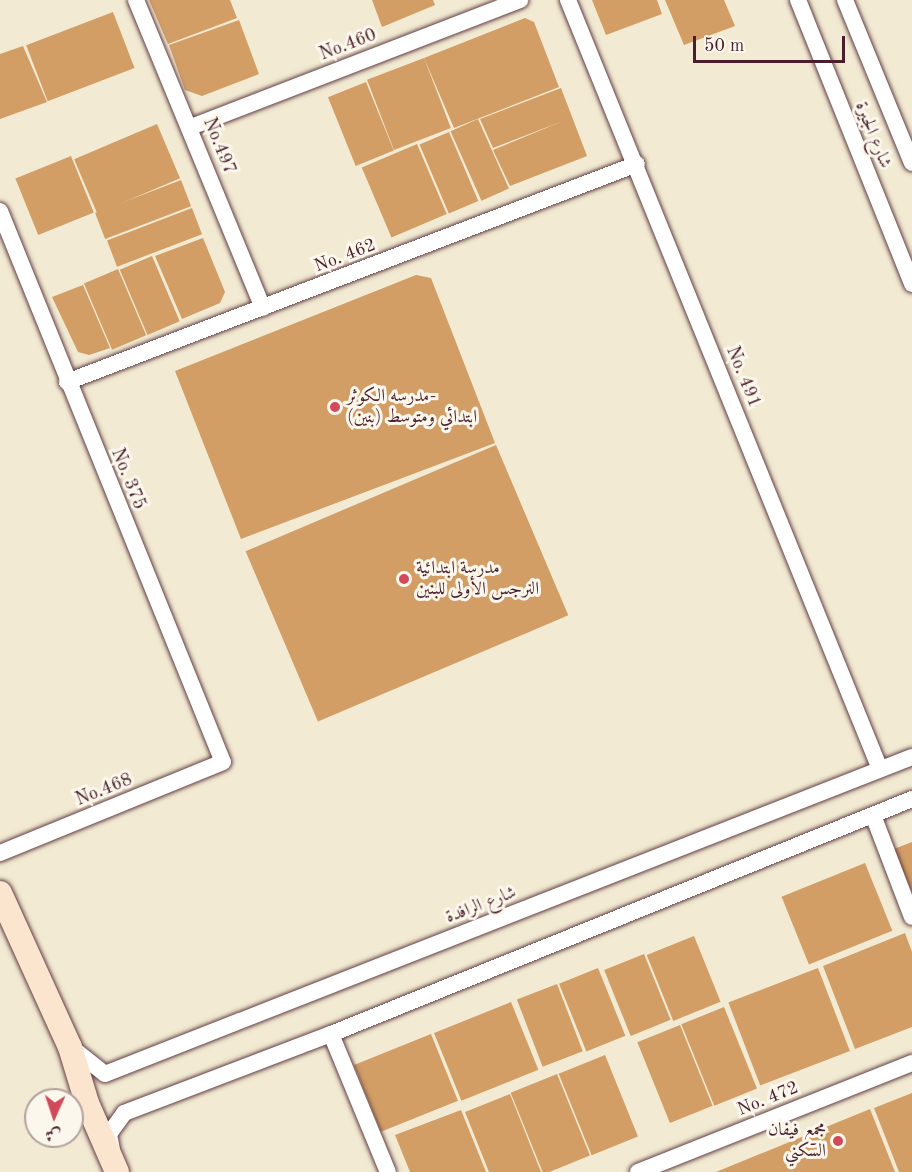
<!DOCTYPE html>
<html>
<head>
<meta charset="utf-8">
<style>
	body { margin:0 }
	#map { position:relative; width:912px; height:1172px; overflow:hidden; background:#f2ead2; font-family:"Old Standard TT",Amiri,serif }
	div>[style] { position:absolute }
	.building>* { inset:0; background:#d29e66; transform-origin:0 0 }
	.roads { filter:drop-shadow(0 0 2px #633d44) drop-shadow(0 0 2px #633d44) }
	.minor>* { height:16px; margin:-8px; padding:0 8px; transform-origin:8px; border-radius:8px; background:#fff }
	.secondary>* { height:24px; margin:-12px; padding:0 12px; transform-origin:12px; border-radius:12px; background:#fbe5cf }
	.dots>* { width:16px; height:16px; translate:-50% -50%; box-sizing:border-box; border:3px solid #fbf7ec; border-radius:50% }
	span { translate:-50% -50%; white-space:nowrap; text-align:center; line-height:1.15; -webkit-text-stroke:6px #fbf7ec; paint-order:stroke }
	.street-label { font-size:18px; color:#4a1f2b }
	.poi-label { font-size:18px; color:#4a1f2b }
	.left { translate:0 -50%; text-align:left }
	.right { translate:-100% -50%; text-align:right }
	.north { position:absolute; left:24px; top:1088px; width:60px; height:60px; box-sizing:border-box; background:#fbf7ec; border:2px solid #b4a19f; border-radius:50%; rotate:183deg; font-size:16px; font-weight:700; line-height:24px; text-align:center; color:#4a1f2b }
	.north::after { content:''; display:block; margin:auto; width:21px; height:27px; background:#d1495b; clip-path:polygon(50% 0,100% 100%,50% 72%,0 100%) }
	.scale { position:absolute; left:693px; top:36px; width:152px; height:27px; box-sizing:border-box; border:3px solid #4a1f2b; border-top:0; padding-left:8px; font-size:18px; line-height:21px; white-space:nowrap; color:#4a1f2b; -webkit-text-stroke:4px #fbf7ec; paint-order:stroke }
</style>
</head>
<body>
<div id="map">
	<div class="building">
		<div style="clip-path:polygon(149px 0,230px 0,237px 18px,168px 44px)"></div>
		<div style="clip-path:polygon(372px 0,433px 0,435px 5px,382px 27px)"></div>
		<div style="clip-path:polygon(592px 0,657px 0,662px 14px,606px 35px)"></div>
		<div style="clip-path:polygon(665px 0,724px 0,735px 26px,684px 45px)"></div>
		<div style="left:113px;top:12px;width:60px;height:93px;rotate:69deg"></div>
		<div style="clip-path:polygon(525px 18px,534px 22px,559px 87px,454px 128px,424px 58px)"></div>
		<div style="clip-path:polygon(239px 20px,259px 74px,202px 96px,185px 90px,169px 45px)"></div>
		<div style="clip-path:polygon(23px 46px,47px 102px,0 119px,0 54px)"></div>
		<div style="left:424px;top:58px;width:75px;height:61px;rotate:69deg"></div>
		<div style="left:366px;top:82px;width:74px;height:41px;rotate:68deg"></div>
		<div style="clip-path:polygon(561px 88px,587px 156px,510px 186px,493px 150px,563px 121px,493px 148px,480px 119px)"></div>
		<div style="left:478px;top:119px;width:76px;height:30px;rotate:66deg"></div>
		<div style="left:157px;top:124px;width:59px;height:90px;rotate:67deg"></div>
		<div style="left:449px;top:132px;width:75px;height:32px;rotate:67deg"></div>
		<div style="left:417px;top:144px;width:76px;height:60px;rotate:67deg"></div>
		<div style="left:71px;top:156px;width:61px;height:60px;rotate:68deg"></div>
		<div style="left:181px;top:180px;width:28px;height:92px;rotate:69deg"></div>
		<div style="left:192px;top:208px;width:28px;height:91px;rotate:69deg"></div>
		<div style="clip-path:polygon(203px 238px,225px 292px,220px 303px,182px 319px,155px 256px)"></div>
		<div style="left:152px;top:256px;width:71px;height:35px;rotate:67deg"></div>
		<div style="left:118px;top:269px;width:72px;height:37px;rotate:67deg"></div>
		<div style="clip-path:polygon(416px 275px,431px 278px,495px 443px,241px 539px,175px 371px)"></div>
		<div style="clip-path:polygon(83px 285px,110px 348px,89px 355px,78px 352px,52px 297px)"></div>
		<div style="left:496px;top:445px;width:185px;height:272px;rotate:67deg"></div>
		<div style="clip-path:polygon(912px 842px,912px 892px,894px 849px)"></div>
		<div style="left:865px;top:863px;width:73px;height:90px;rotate:68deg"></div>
		<div style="clip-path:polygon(905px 933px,912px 952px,912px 1027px,855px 1049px,823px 966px)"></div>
		<div style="left:694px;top:936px;width:71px;height:51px;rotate:68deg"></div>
		<div style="left:644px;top:954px;width:71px;height:43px;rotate:68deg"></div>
		<div style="left:598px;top:968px;width:73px;height:42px;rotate:68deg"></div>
		<div style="left:818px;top:968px;width:89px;height:96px;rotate:69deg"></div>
		<div style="left:557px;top:984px;width:72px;height:43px;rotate:69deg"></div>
		<div style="left:511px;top:1002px;width:73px;height:83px;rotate:68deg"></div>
		<div style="left:724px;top:1007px;width:88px;height:46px;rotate:68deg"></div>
		<div style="left:680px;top:1025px;width:87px;height:46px;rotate:68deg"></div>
		<div style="left:431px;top:1034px;width:72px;height:83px;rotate:68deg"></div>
		<div style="left:605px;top:1055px;width:88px;height:50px;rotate:68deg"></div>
		<div style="left:557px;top:1074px;width:88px;height:50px;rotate:68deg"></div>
		<div style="clip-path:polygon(912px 1093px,912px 1172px,899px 1172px,874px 1108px)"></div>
		<div style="clip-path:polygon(510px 1094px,541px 1172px,489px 1172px,465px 1112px)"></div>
		<div style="clip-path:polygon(870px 1109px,895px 1172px,716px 1172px)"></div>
		<div style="clip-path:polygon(461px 1110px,486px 1172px,410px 1172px,395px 1135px)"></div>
	</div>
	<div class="roads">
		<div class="minor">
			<div style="left:136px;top:0;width:333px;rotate:67.6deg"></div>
			<div style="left:568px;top:0;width:830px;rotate:67.92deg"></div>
			<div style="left:798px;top:0;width:306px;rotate:68.1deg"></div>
			<div style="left:845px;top:0;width:176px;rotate:67.7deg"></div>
			<div style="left:191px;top:127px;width:353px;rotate:-21.1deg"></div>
			<div style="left:0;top:211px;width:594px;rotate:67.97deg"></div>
			<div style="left:223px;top:762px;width:241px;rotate:157.8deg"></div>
			<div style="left:67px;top:382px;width:610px;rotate:-20.93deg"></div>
			<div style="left:873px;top:815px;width:109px;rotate:69.1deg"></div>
			<div style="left:331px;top:1034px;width:149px;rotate:67.6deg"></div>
			<div style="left:71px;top:1047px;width:43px;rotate:38.5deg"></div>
			<div style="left:105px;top:1074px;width:867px;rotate:-21.45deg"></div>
			<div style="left:112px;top:1150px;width:16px;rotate:-101deg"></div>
			<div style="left:109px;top:1134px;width:26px;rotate:-54deg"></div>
			<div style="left:124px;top:1113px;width:222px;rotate:-20.9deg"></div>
			<div style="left:331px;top:1034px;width:627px;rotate:-22.02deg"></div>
			<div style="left:638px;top:1172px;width:295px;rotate:-21.7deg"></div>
		</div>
		<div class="secondary">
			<div style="left:0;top:893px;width:169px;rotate:65.6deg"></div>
			<div style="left:70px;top:1047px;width:59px;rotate:73.1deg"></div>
			<div style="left:87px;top:1103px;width:75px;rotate:66.5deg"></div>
		</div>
	</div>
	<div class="dots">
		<div style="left:335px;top:407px;background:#d1495b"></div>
		<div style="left:404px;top:579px;background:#d1495b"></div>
		<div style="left:838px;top:1141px;background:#d1495b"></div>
	</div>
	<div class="street-label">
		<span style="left:348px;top:45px;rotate:-21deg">No.460</span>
		<span style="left:873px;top:135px;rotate:68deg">شارع الجيرة</span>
		<span style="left:219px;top:146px;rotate:68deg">No.497</span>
		<span style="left:345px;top:256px;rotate:-21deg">No. 462</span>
		<span style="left:743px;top:377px;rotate:68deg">No. 491</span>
		<span style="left:128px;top:479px;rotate:68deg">No. 375</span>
		<span style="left:104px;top:790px;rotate:-22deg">No.468</span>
		<span style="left:481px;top:905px;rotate:-21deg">شارع الرافدة</span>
		<span style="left:768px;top:1099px;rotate:-22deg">No. 472</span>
	</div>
	<div class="poi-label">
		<span class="left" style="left:347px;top:407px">مدرسه الكوثر-<br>ابتدائي ومتوسط (بنين)</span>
		<span class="left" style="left:416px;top:579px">مدرسة ابتدائية<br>النرجس الأولى للبنين</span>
		<span class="right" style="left:826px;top:1141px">مجمع فيفان<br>السكني</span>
	</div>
	<div class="north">ش</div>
	<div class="scale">50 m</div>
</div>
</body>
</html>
